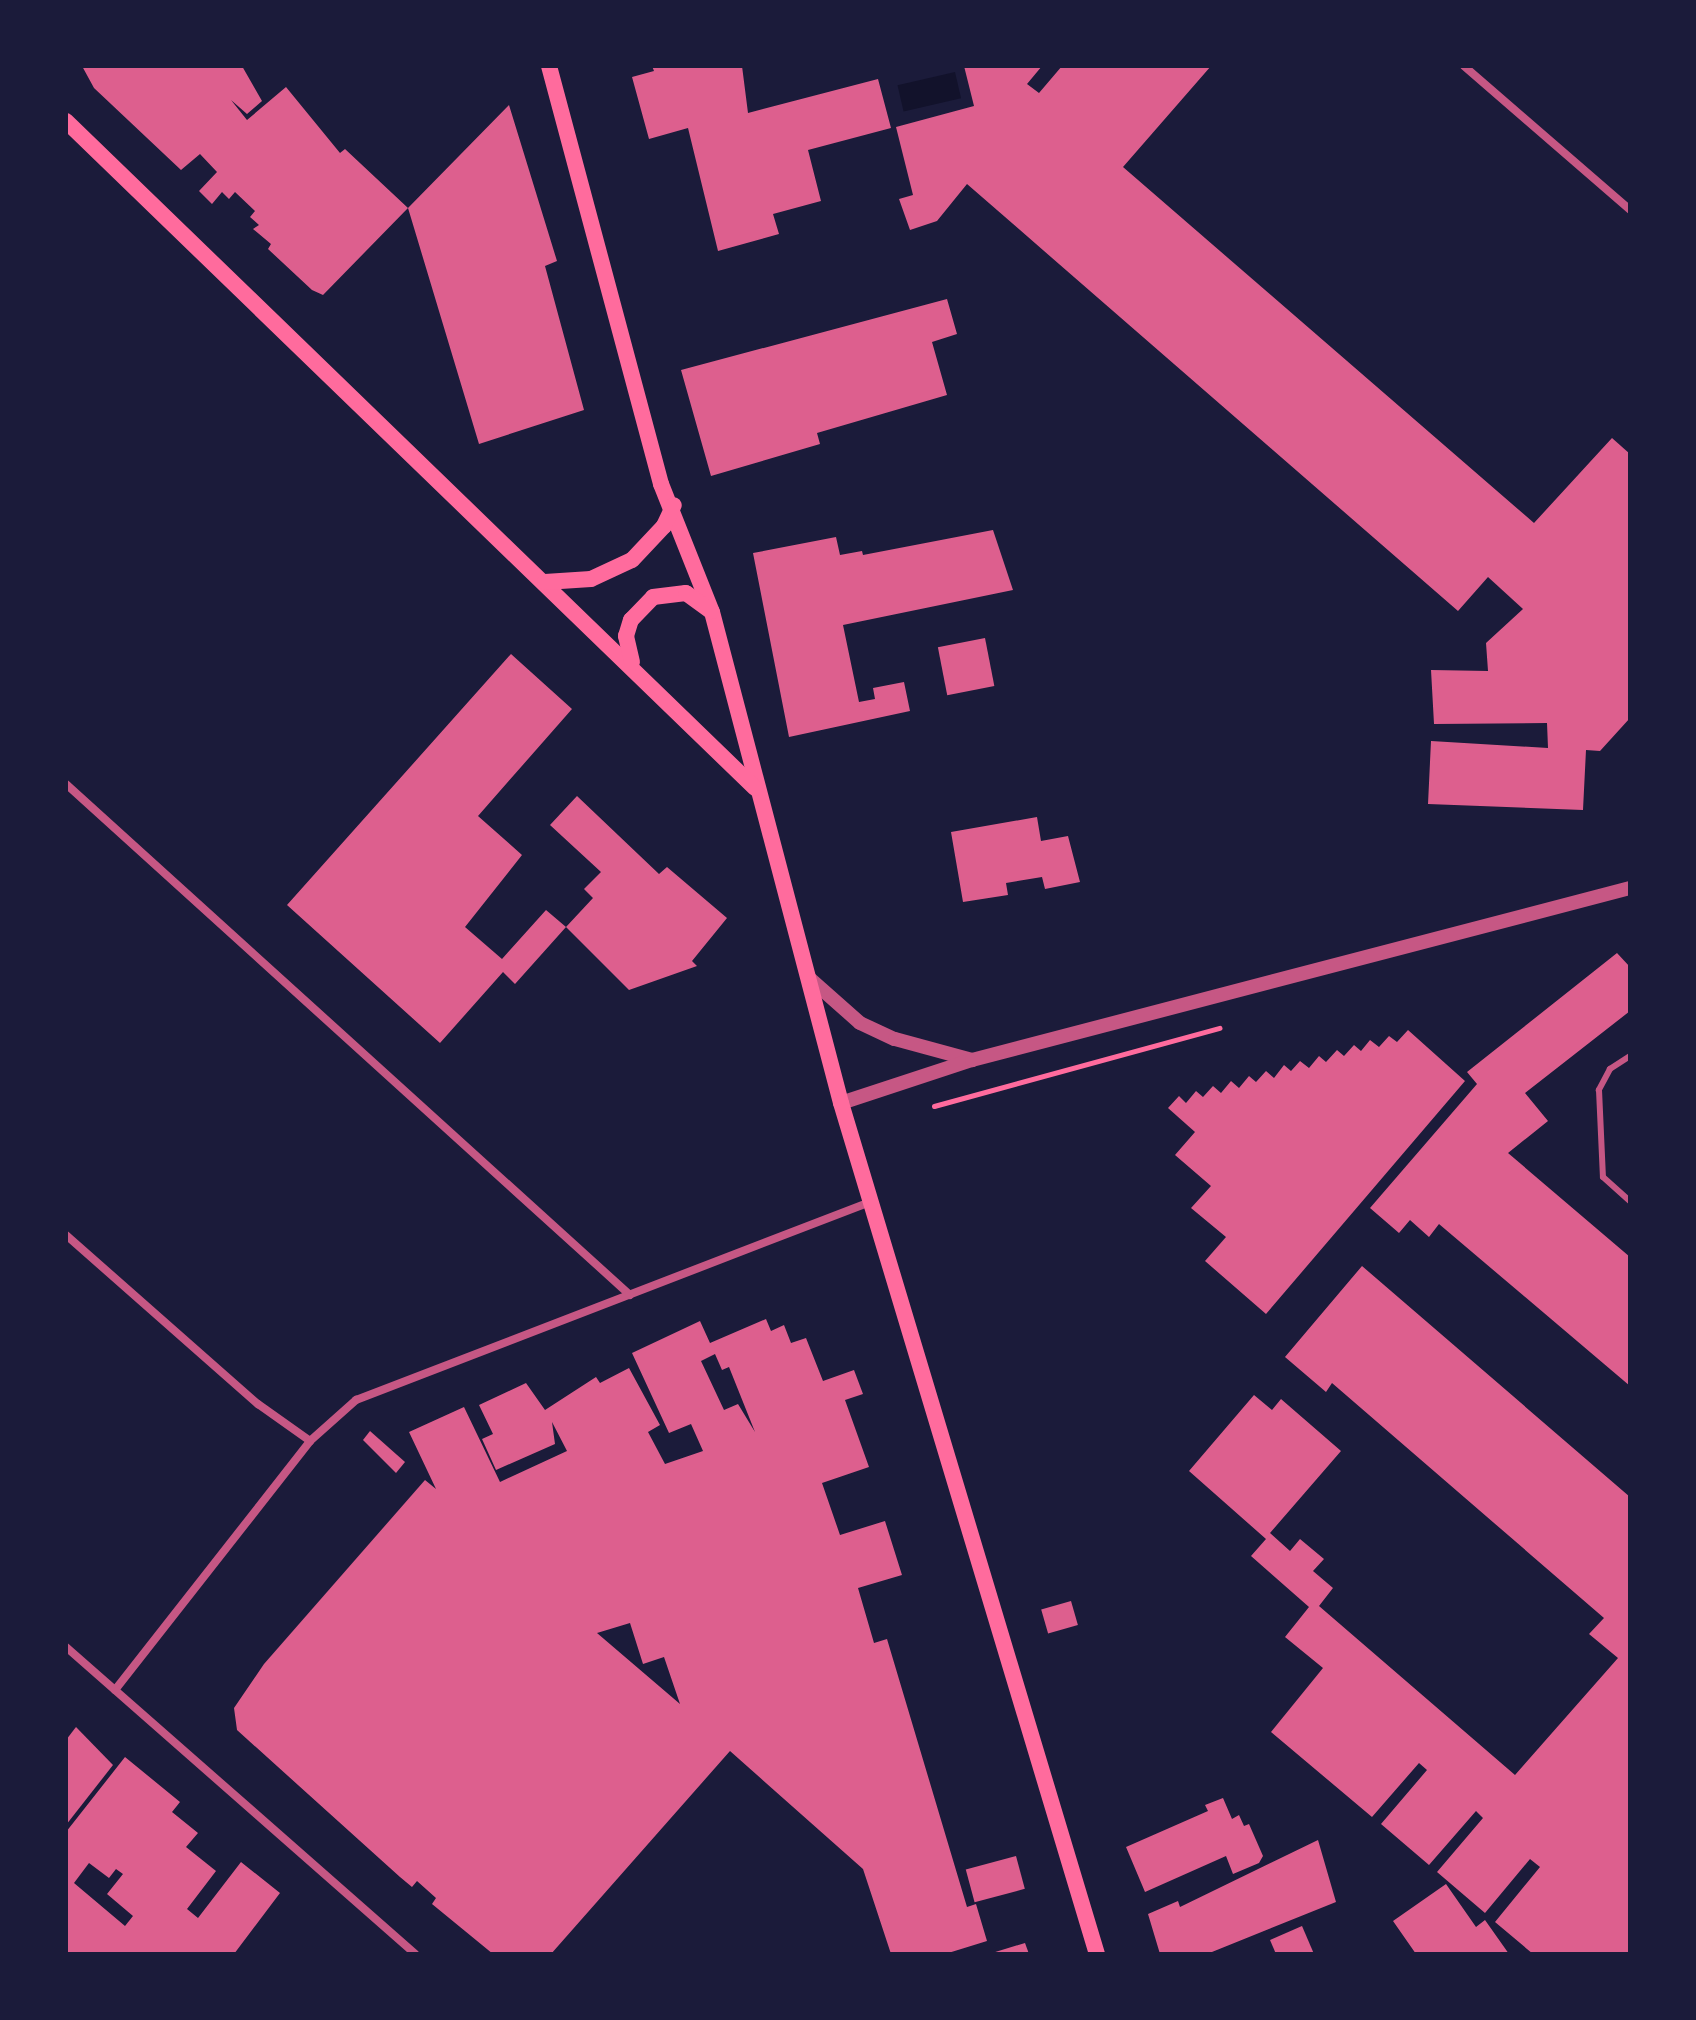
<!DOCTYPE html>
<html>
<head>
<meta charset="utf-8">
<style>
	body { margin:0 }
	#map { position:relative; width:1696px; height:2020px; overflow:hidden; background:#1b1b3a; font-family:"Roboto Condensed",sans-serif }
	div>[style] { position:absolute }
	.water>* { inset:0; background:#12122b; transform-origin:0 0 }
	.building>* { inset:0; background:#dd5f8e; transform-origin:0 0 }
	.path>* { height:5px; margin:-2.5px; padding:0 2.5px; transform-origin:2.5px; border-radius:2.5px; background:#ff6b9d }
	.service>* { height:6px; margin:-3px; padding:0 3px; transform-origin:3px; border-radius:3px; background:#c65784 }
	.minor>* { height:8px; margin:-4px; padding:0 4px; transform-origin:4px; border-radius:4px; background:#c65784 }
	.tertiary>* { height:14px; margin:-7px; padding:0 7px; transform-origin:7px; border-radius:7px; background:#c65784 }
	.secondary>* { height:16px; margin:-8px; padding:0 8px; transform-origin:8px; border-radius:8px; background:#ff6b9d }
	span { translate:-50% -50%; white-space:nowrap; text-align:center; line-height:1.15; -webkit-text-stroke:7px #1b1b3a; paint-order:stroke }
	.frame { position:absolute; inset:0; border:68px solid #1b1b3a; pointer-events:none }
</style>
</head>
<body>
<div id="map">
	<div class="water">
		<div style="left:955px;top:72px;width:27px;height:59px;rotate:77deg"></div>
	</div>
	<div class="building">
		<div style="clip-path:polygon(82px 66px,242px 66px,262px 101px,247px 114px,231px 100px,247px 120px,286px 87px,340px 153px,345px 149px,408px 208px,323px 295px,312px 290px,268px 249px,271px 244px,253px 229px,259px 225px,250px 217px,255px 211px,235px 192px,229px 199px,222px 192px,212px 204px,199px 191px,217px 172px,200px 154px,181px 170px,94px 88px)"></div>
		<div style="clip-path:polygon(652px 66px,742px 66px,748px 113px,878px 79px,891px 128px,808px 150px,821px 201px,773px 214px,779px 234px,718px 251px,688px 128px,649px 139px,632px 77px,654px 71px)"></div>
		<div style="clip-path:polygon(964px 66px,1042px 66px,1027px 84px,1039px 93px,1062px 66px,1211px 66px,1123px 167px,1534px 523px,1612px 438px,1630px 454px,1630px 718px,1600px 751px,1586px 750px,1583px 810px,1428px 804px,1431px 741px,1548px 748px,1547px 723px,1434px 724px,1431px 670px,1488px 671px,1486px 643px,1523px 609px,1488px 577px,1458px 611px,967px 184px,937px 221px,910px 230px,899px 199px,913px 195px,896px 127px,974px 106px)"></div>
		<div style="clip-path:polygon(509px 105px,557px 261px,545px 266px,584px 410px,479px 444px,408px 208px)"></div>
		<div style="clip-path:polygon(947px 299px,957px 334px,932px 342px,947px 395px,817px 433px,820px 444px,711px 476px,681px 370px)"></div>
		<div style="clip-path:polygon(993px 530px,1013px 590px,843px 625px,859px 702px,875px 699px,873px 688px,904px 682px,910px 711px,789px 737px,753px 553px,836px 537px,840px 555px,862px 551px,863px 555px)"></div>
		<div style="left:985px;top:638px;width:49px;height:48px;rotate:79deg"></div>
		<div style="clip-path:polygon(511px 654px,572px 709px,478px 816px,522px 855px,465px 927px,502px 959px,546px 910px,566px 927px,593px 898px,584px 889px,601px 872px,550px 825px,577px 796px,659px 874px,667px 867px,727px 918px,692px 961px,697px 966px,629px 990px,566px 927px,515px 984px,503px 972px,440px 1043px,287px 905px)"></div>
		<div style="clip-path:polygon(1037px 817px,1041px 841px,1068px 836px,1080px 882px,1045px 889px,1042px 877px,1006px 883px,1008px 895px,963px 902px,951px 832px)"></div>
		<div style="clip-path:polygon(1617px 953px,1630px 967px,1630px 1011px,1525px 1093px,1548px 1121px,1508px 1153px,1630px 1257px,1630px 1386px,1439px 1224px,1429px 1237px,1410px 1220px,1399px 1233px,1370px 1208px,1477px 1084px,1467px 1072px)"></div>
		<div style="clip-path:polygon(1408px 1030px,1465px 1081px,1266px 1314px,1205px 1261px,1226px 1237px,1191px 1208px,1211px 1186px,1175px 1155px,1195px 1132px,1168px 1108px,1179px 1096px,1186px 1103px,1196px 1091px,1203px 1097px,1213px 1086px,1221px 1093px,1231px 1081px,1239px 1088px,1249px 1076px,1256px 1082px,1266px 1071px,1274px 1078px,1284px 1065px,1291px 1071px,1300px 1061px,1309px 1068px,1319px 1056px,1326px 1062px,1337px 1050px,1344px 1056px,1354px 1045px,1361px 1051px,1370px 1040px,1379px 1047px,1389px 1036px,1397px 1042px)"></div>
		<div style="clip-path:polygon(1362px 1266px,1630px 1497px,1630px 1954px,1533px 1954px,1495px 1922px,1540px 1867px,1530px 1859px,1485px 1913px,1437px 1872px,1483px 1818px,1476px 1811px,1429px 1865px,1381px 1824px,1427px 1770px,1419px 1763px,1372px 1817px,1271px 1732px,1323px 1668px,1285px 1637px,1309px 1607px,1251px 1556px,1266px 1539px,1189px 1471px,1254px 1395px,1272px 1410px,1281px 1399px,1341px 1451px,1270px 1533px,1290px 1551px,1300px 1539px,1324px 1559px,1313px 1571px,1333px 1588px,1319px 1606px,1515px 1775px,1618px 1658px,1589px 1634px,1604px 1618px,1332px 1383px,1326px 1392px,1285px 1357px)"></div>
		<div style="clip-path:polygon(evenodd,766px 1319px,771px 1331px,784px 1325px,791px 1343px,806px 1338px,823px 1381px,854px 1370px,863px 1394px,845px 1400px,869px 1467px,822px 1483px,840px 1535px,885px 1521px,902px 1575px,858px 1588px,874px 1643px,887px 1639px,967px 1907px,976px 1904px,987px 1941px,945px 1954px,891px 1954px,863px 1869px,730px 1751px,551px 1954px,493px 1954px,432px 1904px,436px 1898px,417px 1881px,412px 1887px,400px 1877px,237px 1730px,234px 1708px,264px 1664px,425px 1480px,436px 1489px,409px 1432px,464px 1407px,500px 1482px,567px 1451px,552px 1422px,555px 1444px,496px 1470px,482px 1439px,493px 1434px,479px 1405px,526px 1383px,545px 1410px,596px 1377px,600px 1383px,629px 1368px,660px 1425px,648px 1432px,665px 1464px,703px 1451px,691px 1424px,669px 1433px,632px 1353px,700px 1321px,710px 1343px,766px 1319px,715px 1354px,722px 1370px,729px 1367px,755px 1432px,738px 1404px,724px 1410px,701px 1361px,715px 1354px,766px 1319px,630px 1623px,643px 1664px,664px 1657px,680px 1704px,597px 1633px,630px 1623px)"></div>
		<div style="clip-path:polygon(370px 1431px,405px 1462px,396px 1473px,363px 1440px)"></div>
		<div style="left:1071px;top:1601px;width:25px;height:31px;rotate:74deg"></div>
		<div style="clip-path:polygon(76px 1727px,113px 1765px,66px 1825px,66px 1740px)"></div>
		<div style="clip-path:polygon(evenodd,125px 1757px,180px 1802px,172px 1812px,198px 1833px,186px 1847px,216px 1871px,187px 1909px,198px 1918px,241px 1862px,280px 1893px,234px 1954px,66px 1954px,66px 1832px,125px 1757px,89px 1863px,109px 1878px,116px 1869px,123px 1874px,107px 1894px,133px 1916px,125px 1926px,74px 1883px,89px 1863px)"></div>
		<div style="clip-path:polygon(1223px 1798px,1232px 1819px,1239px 1815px,1244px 1826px,1249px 1824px,1263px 1856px,1259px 1863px,1233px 1874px,1226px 1856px,1145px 1892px,1126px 1847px,1208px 1811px,1205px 1805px)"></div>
		<div style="clip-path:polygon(1318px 1840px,1336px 1902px,1207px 1954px,1160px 1954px,1148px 1914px,1178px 1901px,1180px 1907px)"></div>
		<div style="left:1016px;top:1856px;width:34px;height:52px;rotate:75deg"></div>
		<div style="clip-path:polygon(1446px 1884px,1476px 1927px,1485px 1920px,1509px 1954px,1416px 1954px,1393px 1921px)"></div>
		<div style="clip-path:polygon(1302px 1926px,1314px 1954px,1276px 1954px,1270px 1940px)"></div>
		<div style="clip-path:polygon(1025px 1943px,1029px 1954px,992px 1954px,992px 1953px)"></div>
	</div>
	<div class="path">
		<div style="left:934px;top:1106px;width:296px;rotate:-15.3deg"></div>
	</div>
	<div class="service">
		<div style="left:1630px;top:1056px;width:24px;rotate:147deg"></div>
		<div style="left:1610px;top:1069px;width:24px;rotate:118deg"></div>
		<div style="left:1599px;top:1090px;width:87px;rotate:87.4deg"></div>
		<div style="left:1603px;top:1177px;width:36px;rotate:42deg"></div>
	</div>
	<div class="minor">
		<div style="left:1464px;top:66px;width:220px;rotate:40.9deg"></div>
		<div style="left:66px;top:784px;width:761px;rotate:42.18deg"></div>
		<div style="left:66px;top:1235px;width:256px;rotate:41.4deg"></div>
		<div style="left:258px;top:1404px;width:64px;rotate:35.4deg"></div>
		<div style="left:66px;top:1647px;width:465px;rotate:41.3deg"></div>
		<div style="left:115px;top:1690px;width:316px;rotate:-51.9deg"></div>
		<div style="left:310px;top:1441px;width:62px;rotate:-41.7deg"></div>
		<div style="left:356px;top:1400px;width:551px;rotate:-21.07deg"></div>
	</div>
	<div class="tertiary">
		<div style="left:808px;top:977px;width:69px;rotate:41.5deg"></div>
		<div style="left:860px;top:1023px;width:38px;rotate:25deg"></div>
		<div style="left:895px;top:1039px;width:80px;rotate:15.3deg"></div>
		<div style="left:841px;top:1103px;width:138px;rotate:-18.2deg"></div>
		<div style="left:972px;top:1060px;width:680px;rotate:-14.65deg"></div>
	</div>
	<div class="secondary">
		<div style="left:549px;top:66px;width:433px;rotate:75deg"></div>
		<div style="left:661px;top:484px;width:138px;rotate:68.3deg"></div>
		<div style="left:712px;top:612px;width:508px;rotate:75.28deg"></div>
		<div style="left:841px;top:1103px;width:889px;rotate:73.26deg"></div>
		<div style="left:66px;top:121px;width:959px;rotate:44.07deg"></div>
		<div style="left:545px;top:582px;width:46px;rotate:-3.7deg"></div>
		<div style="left:591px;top:579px;width:45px;rotate:-24.9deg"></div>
		<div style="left:632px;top:560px;width:47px;rotate:-46.7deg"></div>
		<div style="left:664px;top:526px;width:23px;rotate:-65deg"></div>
		<div style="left:632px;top:662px;width:27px;rotate:-103deg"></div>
		<div style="left:626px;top:636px;width:17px;rotate:-73deg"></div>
		<div style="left:631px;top:620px;width:32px;rotate:-46deg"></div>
		<div style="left:653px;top:597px;width:33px;rotate:-7deg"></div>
		<div style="left:686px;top:593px;width:31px;rotate:36deg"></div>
	</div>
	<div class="frame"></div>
</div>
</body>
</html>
